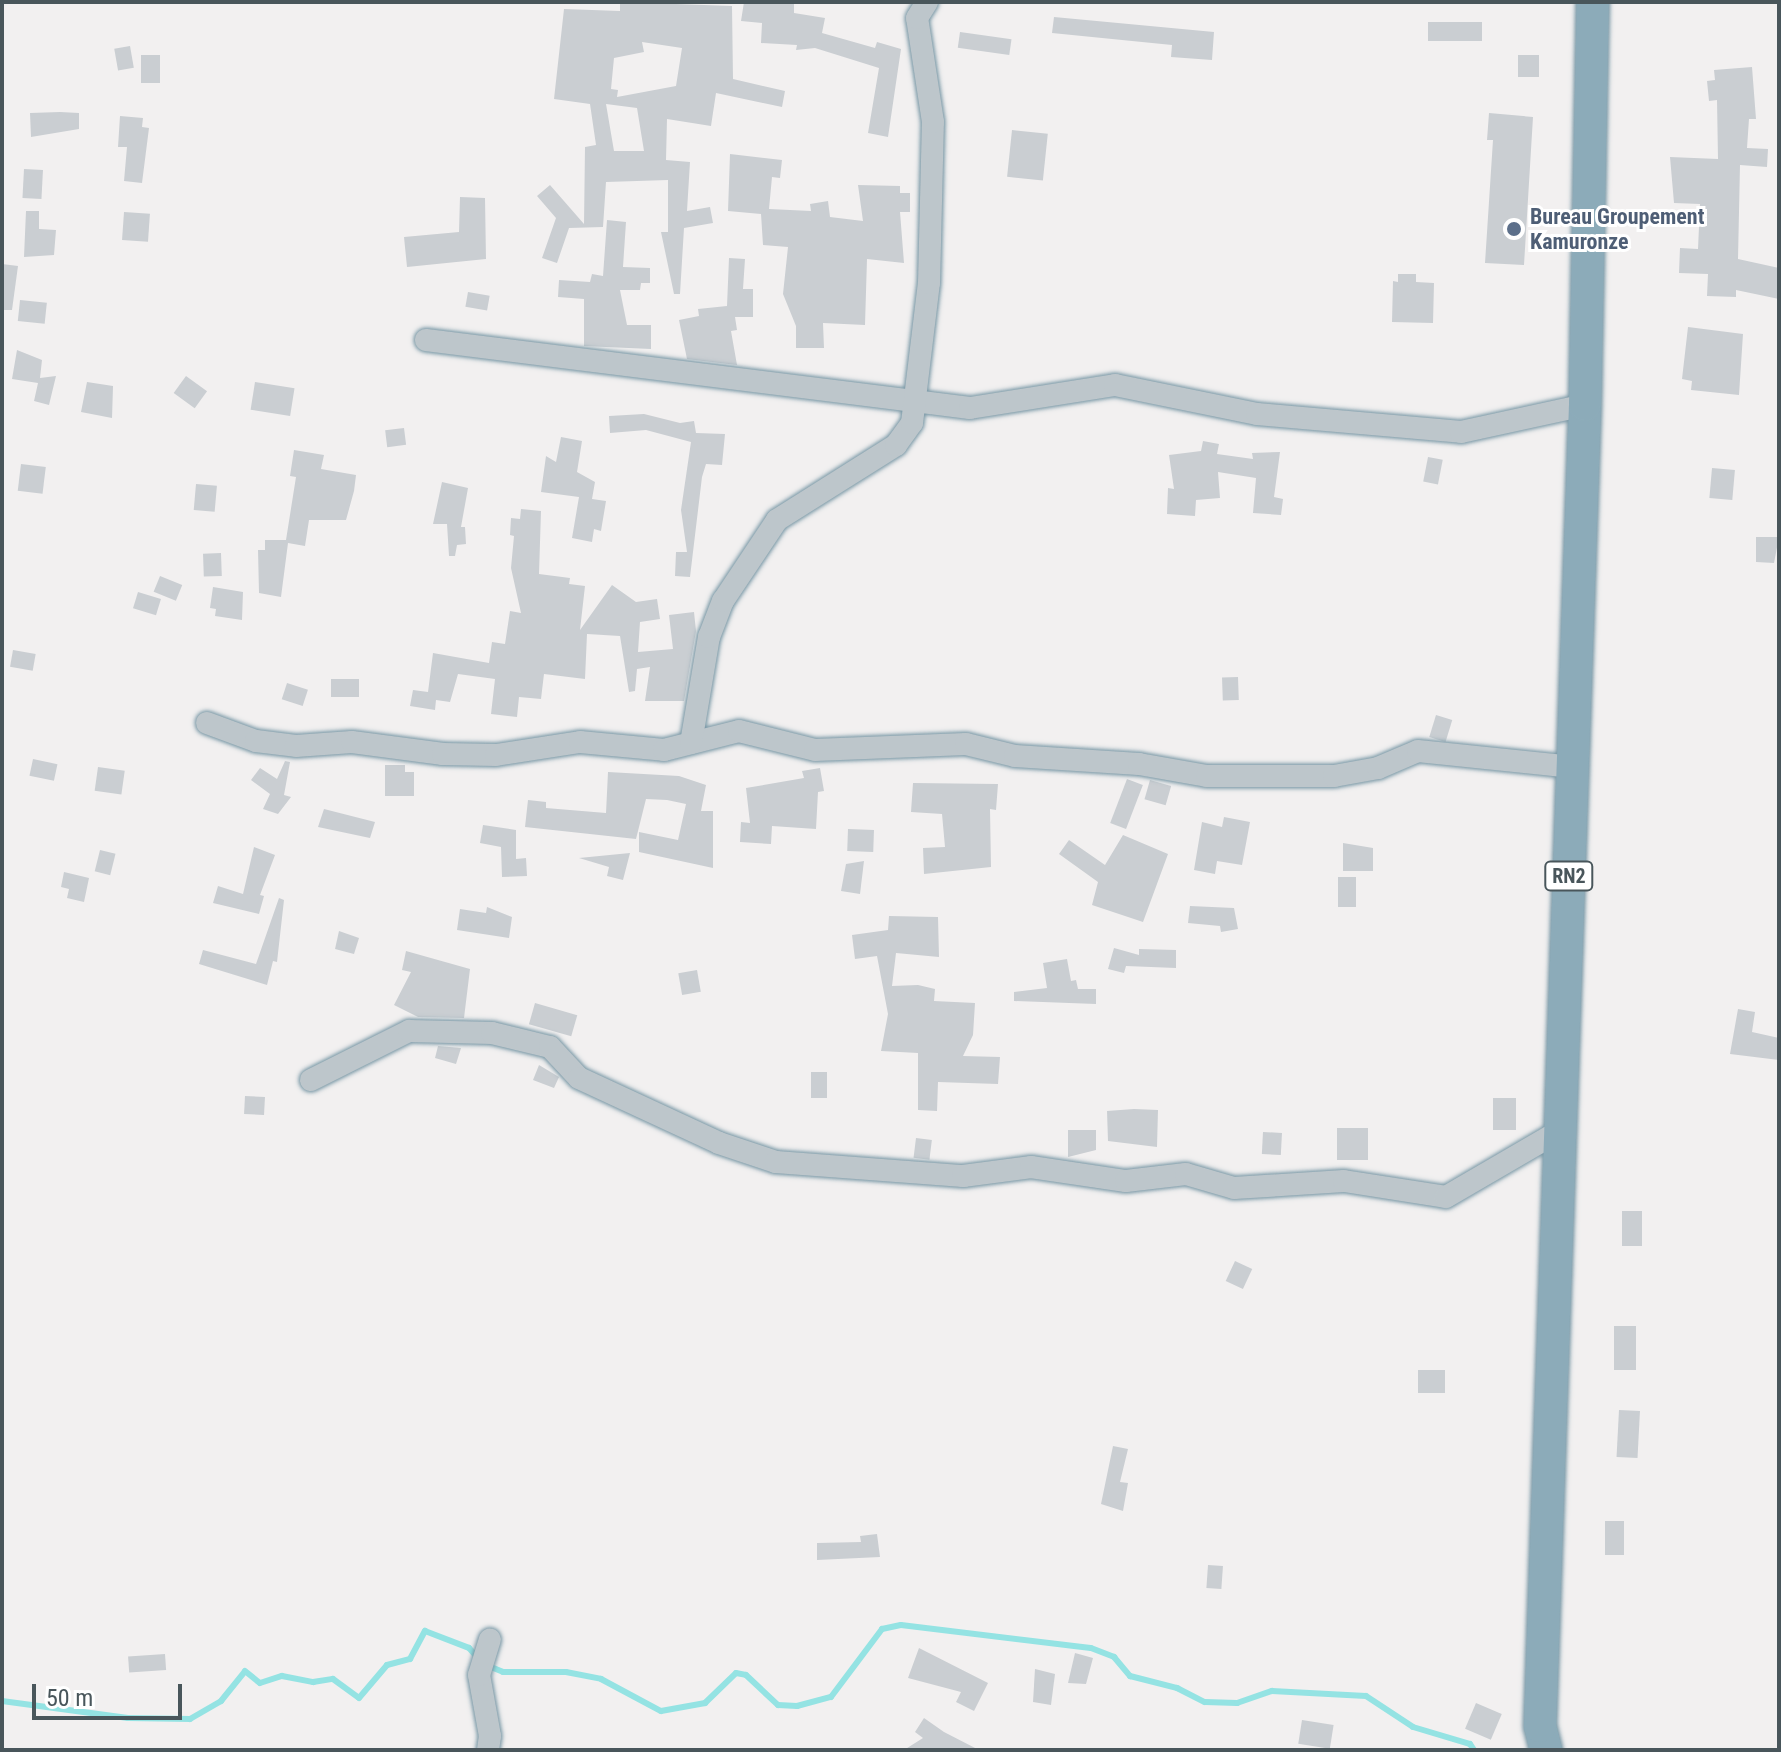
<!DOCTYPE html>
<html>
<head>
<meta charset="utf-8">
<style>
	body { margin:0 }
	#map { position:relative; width:1781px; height:1752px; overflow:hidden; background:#f2f0f0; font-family:"Roboto Condensed",sans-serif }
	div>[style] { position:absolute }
	.stream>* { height:6px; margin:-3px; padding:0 3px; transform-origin:3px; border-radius:3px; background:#94e3e3 }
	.building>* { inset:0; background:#caced2; transform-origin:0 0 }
	.roads { filter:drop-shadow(0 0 2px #7897a5) drop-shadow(0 0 2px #7897a5) }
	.minor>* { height:22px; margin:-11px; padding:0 11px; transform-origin:11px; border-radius:11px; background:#bdc6cb }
	.highway>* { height:32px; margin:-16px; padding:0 16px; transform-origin:16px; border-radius:16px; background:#8cabb9 }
	.dots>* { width:22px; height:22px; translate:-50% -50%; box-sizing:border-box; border:4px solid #fff; border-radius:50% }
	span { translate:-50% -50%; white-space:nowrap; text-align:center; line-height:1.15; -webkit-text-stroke:6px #fff; paint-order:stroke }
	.shield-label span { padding:2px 6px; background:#fff; border:2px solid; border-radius:6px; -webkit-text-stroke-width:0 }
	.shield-label { font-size:20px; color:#49565b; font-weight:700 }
	.service-label { font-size:22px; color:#4e5e75; font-weight:700 }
	.left { translate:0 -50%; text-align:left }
	.frame { position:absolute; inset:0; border:4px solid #49565b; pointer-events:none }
	.scale { position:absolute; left:32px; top:1684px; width:150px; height:36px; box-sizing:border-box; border:4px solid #49565b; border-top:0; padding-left:10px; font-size:24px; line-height:28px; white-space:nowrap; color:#49565b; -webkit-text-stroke:6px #fff; paint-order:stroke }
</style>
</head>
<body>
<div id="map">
	<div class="stream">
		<div style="left:486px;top:1665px;width:18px;rotate:22deg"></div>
		<div style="left:503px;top:1672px;width:63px"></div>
		<div style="left:566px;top:1672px;width:36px;rotate:11deg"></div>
		<div style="left:601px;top:1679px;width:68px;rotate:28.1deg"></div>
		<div style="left:661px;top:1711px;width:45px;rotate:-10.3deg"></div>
		<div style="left:705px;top:1703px;width:43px;rotate:-44.1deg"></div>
		<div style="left:736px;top:1673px;width:10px;rotate:11deg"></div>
		<div style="left:746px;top:1675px;width:44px;rotate:43.2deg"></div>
		<div style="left:778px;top:1705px;width:19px;rotate:3deg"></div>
		<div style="left:797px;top:1706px;width:35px;rotate:-15deg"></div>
		<div style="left:831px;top:1697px;width:85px;rotate:-53.1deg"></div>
		<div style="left:882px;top:1629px;width:19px;rotate:-12deg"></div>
		<div style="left:901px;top:1625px;width:191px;rotate:6.9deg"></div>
		<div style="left:1091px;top:1648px;width:25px;rotate:21deg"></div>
		<div style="left:1114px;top:1657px;width:25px;rotate:50deg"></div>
		<div style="left:1130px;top:1676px;width:49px;rotate:14.3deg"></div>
		<div style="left:1177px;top:1688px;width:31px;rotate:27deg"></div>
		<div style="left:1205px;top:1702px;width:32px;rotate:2deg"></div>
		<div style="left:1237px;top:1703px;width:37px;rotate:-19deg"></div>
		<div style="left:1272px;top:1691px;width:94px;rotate:3deg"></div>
		<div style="left:1366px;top:1696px;width:56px;rotate:33.4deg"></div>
		<div style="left:1413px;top:1727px;width:59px;rotate:16.6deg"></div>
		<div style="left:1470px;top:1744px;width:7px;rotate:56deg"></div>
		<div style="left:2px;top:1701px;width:127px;rotate:7.7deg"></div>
		<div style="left:128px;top:1718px;width:62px;rotate:0.9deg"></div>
		<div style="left:190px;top:1719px;width:36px;rotate:-30deg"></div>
		<div style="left:221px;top:1701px;width:38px;rotate:-51deg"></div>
		<div style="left:245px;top:1671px;width:19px;rotate:39deg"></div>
		<div style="left:260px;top:1683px;width:23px;rotate:-18deg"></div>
		<div style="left:282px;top:1676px;width:32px;rotate:11deg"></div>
		<div style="left:313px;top:1682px;width:20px;rotate:-9deg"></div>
		<div style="left:333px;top:1679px;width:32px;rotate:36deg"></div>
		<div style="left:359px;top:1698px;width:43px;rotate:-49.7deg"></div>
		<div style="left:387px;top:1665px;width:24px;rotate:-15deg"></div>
		<div style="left:410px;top:1659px;width:32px;rotate:-62deg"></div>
		<div style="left:425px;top:1631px;width:47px;rotate:21.1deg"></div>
		<div style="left:469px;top:1648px;width:13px;rotate:48deg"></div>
	</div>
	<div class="building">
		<div style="clip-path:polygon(evenodd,620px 2px,732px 6px,733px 79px,785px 91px,782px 107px,716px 93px,711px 126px,667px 119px,666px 160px,690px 162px,687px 211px,710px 207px,713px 223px,684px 228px,680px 294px,674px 294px,661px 232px,668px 232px,668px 180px,606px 182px,603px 227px,569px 228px,557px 263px,542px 258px,556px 218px,537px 196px,550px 185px,584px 224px,585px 147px,596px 145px,590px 104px,554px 99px,564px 9px,620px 11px,620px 2px,642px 42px,682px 48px,676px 86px,617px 97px,618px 90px,611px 89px,614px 58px,644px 52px,642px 42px,620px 2px,606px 104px,637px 108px,644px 151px,614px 151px,606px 104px)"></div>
		<div style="clip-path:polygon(744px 2px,794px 2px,794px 13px,825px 18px,822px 33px,875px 48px,877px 42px,901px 49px,888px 137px,868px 133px,879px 68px,815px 48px,796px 50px,797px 45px,761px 43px,762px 23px,741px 21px)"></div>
		<div style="clip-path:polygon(1054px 17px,1214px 32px,1212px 60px,1171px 57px,1172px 45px,1052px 33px)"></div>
		<div style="left:1482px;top:22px;width:19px;height:54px;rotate:90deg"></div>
		<div style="left:960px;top:32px;width:52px;height:16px;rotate:8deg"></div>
		<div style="left:130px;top:46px;width:22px;height:16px;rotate:80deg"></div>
		<div style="left:141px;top:55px;width:19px;height:28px"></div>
		<div style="left:1518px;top:55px;width:21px;height:22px"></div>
		<div style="clip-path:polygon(1752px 67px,1756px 119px,1749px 119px,1747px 148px,1768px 149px,1767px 167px,1740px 165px,1738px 259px,1779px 268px,1779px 299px,1736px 290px,1736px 297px,1707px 296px,1708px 274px,1679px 273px,1680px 248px,1698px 249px,1700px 204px,1674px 203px,1670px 157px,1718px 159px,1717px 100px,1709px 101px,1707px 81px,1715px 80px,1714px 70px)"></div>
		<div style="clip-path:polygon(60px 112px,79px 113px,79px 129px,31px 137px,30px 113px)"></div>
		<div style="clip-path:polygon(1489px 113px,1533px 117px,1524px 265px,1485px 263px,1493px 140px,1487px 140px)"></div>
		<div style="clip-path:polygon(120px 116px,143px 118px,142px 127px,149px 128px,142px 183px,124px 181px,127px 147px,118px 147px)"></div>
		<div style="left:1012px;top:130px;width:36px;height:47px;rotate:6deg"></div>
		<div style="clip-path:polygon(730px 154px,782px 160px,780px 178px,772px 177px,769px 209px,811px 211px,810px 204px,828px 201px,830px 217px,863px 221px,858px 185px,900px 186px,900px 193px,910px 193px,910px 212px,900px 212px,904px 263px,867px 259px,865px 325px,823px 323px,824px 348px,796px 348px,796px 326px,783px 294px,788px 247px,763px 245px,761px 214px,728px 211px)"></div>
		<div style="left:24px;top:169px;width:19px;height:29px;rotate:3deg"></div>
		<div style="clip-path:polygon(460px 197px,485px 198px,486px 259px,407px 267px,404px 237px,459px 232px)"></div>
		<div style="clip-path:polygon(26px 211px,39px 211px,39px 229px,56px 230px,54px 255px,24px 257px)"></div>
		<div style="left:124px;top:212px;width:26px;height:28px;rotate:4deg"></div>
		<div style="clip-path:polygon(607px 220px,626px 222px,623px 267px,650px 268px,650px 283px,641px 283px,640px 290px,620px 290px,627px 325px,651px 325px,651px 349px,584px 346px,584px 299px,558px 297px,559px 280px,590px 282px,592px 274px,603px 276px)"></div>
		<div style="clip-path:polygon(729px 258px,745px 259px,743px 289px,753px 289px,753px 317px,735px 317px,737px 330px,731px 331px,737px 365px,687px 359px,679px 320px,699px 316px,698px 309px,727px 306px)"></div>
		<div style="clip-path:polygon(2px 264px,18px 266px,12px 310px,2px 310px)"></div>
		<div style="clip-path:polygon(1398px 274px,1416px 274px,1416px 282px,1434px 283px,1433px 323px,1392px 322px,1393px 281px,1398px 282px)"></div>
		<div style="left:468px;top:292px;width:22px;height:15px;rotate:10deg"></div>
		<div style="left:20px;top:300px;width:27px;height:21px;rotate:6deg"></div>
		<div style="clip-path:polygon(1688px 327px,1743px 334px,1739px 395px,1691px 390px,1692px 381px,1682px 379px)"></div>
		<div style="clip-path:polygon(17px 350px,42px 360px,40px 378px,56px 376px,49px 405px,34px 401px,38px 383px,12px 379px)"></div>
		<div style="left:186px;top:376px;width:26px;height:21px;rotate:36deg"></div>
		<div style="clip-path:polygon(87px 382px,113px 386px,112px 418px,81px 412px)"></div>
		<div style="left:255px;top:382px;width:40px;height:28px;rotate:9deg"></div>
		<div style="clip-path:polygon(644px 414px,680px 423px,694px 421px,696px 433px,725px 434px,722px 465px,706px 464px,702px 477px,690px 577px,675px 576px,676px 552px,687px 552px,681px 510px,691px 442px,646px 430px,610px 433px,609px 416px)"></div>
		<div style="left:404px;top:428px;width:17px;height:19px;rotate:83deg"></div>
		<div style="clip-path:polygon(561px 437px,582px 441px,577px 472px,595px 482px,592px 499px,606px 501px,601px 531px,594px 529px,592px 542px,572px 538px,579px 497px,541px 492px,546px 456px,556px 462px)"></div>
		<div style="clip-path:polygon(1203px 441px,1219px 444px,1217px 454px,1253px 459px,1252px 453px,1280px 452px,1274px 497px,1283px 499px,1281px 515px,1253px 513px,1256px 478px,1218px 472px,1220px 498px,1196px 500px,1195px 516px,1167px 514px,1168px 488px,1174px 489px,1169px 455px,1201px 451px)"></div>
		<div style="clip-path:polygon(294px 450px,324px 455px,321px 469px,356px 475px,354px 491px,346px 520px,309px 520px,305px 546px,288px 543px,281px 597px,259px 593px,258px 550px,265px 550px,265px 540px,286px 540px,296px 477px,290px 476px)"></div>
		<div style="left:1428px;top:457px;width:15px;height:25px;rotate:11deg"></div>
		<div style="left:21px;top:464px;width:25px;height:27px;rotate:7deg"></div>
		<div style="left:1712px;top:468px;width:23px;height:30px;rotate:5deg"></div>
		<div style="clip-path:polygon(442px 482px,468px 488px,461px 527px,465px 527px,466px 544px,457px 545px,455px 556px,449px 556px,447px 524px,433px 524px)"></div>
		<div style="left:196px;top:484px;width:21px;height:26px;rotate:5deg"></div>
		<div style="clip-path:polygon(521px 509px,541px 511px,539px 574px,570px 578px,569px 584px,585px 586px,580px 630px,612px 585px,636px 602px,657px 599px,660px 619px,640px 622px,638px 652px,673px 649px,669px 615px,694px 612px,696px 631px,684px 701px,645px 701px,650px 667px,637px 669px,635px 691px,629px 692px,620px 636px,587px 634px,585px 679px,544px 674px,541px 699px,519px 697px,517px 717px,491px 714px,495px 679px,458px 674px,450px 702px,436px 700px,435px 710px,410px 706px,413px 690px,428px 692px,433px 653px,489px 663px,492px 642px,505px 644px,510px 611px,521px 613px,511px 568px,514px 536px,510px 535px,511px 518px,520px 519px)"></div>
		<div style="clip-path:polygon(1756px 537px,1779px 537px,1774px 563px,1756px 562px)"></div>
		<div style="left:221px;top:553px;width:23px;height:18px;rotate:88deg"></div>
		<div style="left:160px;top:576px;width:24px;height:17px;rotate:22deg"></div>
		<div style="clip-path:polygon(213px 587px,243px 592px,242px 620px,215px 616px,216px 609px,210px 608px)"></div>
		<div style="left:138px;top:592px;width:24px;height:17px;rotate:17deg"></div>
		<div style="left:13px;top:650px;width:23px;height:17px;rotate:10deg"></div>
		<div style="left:1238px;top:677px;width:23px;height:16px;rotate:88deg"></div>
		<div style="left:359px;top:679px;width:18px;height:28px;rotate:90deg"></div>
		<div style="left:287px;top:683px;width:22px;height:17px;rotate:18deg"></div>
		<div style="left:1436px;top:715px;width:17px;height:23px;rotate:17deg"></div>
		<div style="left:33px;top:759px;width:25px;height:17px;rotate:12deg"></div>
		<div style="clip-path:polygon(285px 761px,290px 762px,284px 795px,291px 797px,278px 814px,263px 809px,270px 794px,251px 780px,260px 768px,277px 779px)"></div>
		<div style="clip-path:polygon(385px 765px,405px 765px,405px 772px,414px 772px,414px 796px,385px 796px)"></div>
		<div style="left:98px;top:767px;width:27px;height:24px;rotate:8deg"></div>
		<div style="clip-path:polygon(820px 768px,824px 791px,818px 792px,816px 829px,772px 826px,771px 844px,740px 842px,741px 822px,750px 823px,746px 788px,804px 778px,802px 771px)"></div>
		<div style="clip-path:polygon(608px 772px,679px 776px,706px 785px,701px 811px,713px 811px,713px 868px,639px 852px,639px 832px,678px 840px,686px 804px,667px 800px,646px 799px,636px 839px,525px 827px,528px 800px,546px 802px,546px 808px,606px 813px)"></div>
		<div style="left:1127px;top:779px;width:17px;height:47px;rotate:21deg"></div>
		<div style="left:1150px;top:780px;width:22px;height:20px;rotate:16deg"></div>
		<div style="clip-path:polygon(913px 783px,998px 784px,996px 810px,990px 809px,991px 867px,924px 874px,923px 848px,945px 847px,942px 814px,911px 812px)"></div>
		<div style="clip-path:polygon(324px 809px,375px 822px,370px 838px,318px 827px)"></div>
		<div style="clip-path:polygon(1224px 817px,1250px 822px,1242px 865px,1217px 861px,1215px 874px,1194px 870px,1202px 822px,1222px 827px)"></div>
		<div style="clip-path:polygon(483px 825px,516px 830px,516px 859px,526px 858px,527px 876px,502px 877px,501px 847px,480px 843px)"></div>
		<div style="left:848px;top:829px;width:26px;height:22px;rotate:2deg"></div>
		<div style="clip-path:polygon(1123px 835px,1168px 854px,1143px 922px,1092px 905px,1098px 882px,1059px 854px,1069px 840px,1105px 865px)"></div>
		<div style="clip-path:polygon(1343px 843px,1373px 848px,1373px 871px,1343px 871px)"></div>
		<div style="clip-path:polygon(254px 847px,275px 855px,260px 895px,264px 896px,259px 914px,213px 903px,218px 886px,243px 894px)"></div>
		<div style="left:100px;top:850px;width:16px;height:22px;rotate:14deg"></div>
		<div style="clip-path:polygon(630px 853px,623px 880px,607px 876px,609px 867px,579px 858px)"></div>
		<div style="clip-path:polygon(864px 861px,860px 894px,841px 891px,846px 864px)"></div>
		<div style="clip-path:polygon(64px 872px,89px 878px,84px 902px,67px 898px,69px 889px,61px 887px)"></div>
		<div style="left:1338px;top:877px;width:18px;height:30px"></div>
		<div style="clip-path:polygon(279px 898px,284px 900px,277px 962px,273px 961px,267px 985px,199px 964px,203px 950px,256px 964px)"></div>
		<div style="clip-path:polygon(1190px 906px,1234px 908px,1238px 929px,1221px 932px,1220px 926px,1188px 923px)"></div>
		<div style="clip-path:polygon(487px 907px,512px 917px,509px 938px,457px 930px,460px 909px,486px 913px)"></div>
		<div style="clip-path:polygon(889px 916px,938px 917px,939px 957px,896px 953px,892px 986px,918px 985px,935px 989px,934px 1001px,975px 1003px,973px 1035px,963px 1056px,1000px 1057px,998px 1084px,938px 1082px,937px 1111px,918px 1110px,918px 1053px,881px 1051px,888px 1014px,877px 956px,855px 959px,852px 935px,888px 930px)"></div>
		<div style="clip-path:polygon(339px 931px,359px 938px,354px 954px,335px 949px)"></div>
		<div style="clip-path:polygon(1114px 948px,1139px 955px,1139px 949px,1176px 950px,1176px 968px,1126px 966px,1124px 973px,1108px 969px)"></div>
		<div style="clip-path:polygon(406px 951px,470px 969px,464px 1018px,418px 1017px,394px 1005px,411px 972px,402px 970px)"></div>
		<div style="clip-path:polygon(1067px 959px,1071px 981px,1076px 980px,1078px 989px,1096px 989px,1096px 1004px,1014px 1001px,1014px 992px,1047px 988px,1043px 963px)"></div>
		<div style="left:697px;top:970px;width:22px;height:19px;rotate:80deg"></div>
		<div style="left:535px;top:1003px;width:44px;height:22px;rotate:16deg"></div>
		<div style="clip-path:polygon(1738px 1009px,1755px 1012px,1752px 1032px,1779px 1038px,1779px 1060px,1730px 1054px)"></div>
		<div style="clip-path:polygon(438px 1046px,461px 1048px,456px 1064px,435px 1058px)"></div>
		<div style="clip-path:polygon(539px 1065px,559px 1077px,554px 1088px,533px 1080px)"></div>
		<div style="left:811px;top:1072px;width:16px;height:26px"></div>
		<div style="left:245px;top:1096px;width:20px;height:18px;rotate:3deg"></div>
		<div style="left:1493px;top:1098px;width:23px;height:32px"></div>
		<div style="clip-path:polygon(1134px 1109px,1158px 1110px,1157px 1147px,1108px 1141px,1107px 1111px)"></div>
		<div style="left:1337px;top:1128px;width:31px;height:32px"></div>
		<div style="clip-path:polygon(1068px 1130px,1096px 1130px,1096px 1150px,1068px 1157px)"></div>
		<div style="left:1263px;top:1132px;width:19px;height:22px;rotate:3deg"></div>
		<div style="left:916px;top:1138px;width:16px;height:20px;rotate:7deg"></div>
		<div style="left:1622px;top:1211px;width:20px;height:35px"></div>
		<div style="left:1235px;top:1261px;width:19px;height:22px;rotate:25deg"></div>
		<div style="left:1614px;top:1326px;width:22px;height:44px"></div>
		<div style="left:1418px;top:1370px;width:27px;height:23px"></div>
		<div style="left:1619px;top:1410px;width:21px;height:47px;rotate:3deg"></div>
		<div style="clip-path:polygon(1113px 1446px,1128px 1449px,1120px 1482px,1128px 1483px,1123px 1511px,1101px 1504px)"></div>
		<div style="left:1605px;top:1521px;width:19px;height:34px"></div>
		<div style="clip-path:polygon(877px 1534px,880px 1557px,817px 1560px,817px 1543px,861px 1542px,860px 1536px)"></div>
		<div style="left:1208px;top:1565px;width:15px;height:23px;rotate:4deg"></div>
		<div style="clip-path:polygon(919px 1648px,988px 1683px,974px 1711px,956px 1702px,961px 1692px,908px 1678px)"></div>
		<div style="clip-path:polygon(1075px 1653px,1093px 1658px,1086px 1684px,1068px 1683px)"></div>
		<div style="left:165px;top:1654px;width:16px;height:37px;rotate:86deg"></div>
		<div style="clip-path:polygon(1035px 1669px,1055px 1674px,1051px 1705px,1033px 1702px)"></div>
		<div style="left:1476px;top:1703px;width:28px;height:28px;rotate:23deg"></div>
		<div style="clip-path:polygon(924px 1718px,944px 1732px,979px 1750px,904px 1750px,923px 1738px,915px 1732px)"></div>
		<div style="left:1302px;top:1720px;width:32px;height:24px;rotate:9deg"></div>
	</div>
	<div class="roads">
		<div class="minor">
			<div style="left:426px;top:340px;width:548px;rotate:7.13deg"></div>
			<div style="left:970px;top:408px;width:147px;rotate:-9deg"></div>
			<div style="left:1115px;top:385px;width:145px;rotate:11.5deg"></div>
			<div style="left:1257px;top:414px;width:205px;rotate:5deg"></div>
			<div style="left:1461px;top:432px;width:127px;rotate:-12.3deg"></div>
			<div style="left:207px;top:723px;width:52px;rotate:20.2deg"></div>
			<div style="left:256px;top:741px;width:40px;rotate:7.1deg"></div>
			<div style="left:296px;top:746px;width:56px;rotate:-4.1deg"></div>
			<div style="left:352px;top:742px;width:92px;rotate:7.5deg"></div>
			<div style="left:443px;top:754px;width:53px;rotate:1.1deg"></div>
			<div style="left:496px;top:755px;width:85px;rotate:-8.8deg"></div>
			<div style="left:580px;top:742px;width:84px;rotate:5.4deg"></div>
			<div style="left:664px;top:750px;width:77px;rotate:-14.2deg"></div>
			<div style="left:739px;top:731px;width:78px;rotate:14deg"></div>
			<div style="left:815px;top:750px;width:151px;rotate:-2.3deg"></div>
			<div style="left:966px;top:744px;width:50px;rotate:13.8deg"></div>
			<div style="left:1015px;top:756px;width:124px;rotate:3.7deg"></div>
			<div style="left:1139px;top:764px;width:69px;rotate:10deg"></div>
			<div style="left:1207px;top:776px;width:127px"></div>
			<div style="left:1334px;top:776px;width:45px;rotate:-10.3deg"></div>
			<div style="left:1378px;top:768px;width:43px;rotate:-23deg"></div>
			<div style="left:1418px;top:751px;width:156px;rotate:5.9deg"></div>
			<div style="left:691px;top:743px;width:108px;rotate:-80.4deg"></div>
			<div style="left:709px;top:637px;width:39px;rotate:-69deg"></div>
			<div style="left:723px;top:601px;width:97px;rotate:-56.3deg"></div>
			<div style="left:777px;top:520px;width:141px;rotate:-32.2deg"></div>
			<div style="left:896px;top:445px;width:27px;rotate:-54deg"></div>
			<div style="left:912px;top:423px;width:141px;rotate:-83.1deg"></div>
			<div style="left:929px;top:283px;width:161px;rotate:-88.6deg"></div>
			<div style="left:933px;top:122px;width:105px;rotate:-98.7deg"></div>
			<div style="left:917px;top:18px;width:19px;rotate:-58deg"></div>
			<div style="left:311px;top:1080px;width:110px;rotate:-26.6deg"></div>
			<div style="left:409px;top:1031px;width:83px;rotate:1.4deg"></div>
			<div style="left:492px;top:1033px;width:60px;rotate:13.6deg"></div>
			<div style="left:550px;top:1047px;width:42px;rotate:46.9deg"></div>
			<div style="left:579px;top:1078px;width:154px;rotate:24.9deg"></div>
			<div style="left:719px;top:1143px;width:60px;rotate:18.4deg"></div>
			<div style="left:776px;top:1162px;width:188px;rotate:4.3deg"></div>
			<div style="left:963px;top:1176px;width:69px;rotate:-7.5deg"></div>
			<div style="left:1031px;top:1167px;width:96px;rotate:8.4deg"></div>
			<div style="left:1126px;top:1181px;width:60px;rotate:-6.7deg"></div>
			<div style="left:1186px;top:1174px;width:50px;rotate:16.3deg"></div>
			<div style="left:1234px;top:1188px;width:110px;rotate:-3.6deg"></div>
			<div style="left:1344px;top:1181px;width:103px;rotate:8.9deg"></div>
			<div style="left:1446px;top:1197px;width:133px;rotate:-30.2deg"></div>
			<div style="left:488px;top:1750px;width:14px;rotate:-82deg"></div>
			<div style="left:490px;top:1736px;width:62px;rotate:-100.2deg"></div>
			<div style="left:479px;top:1675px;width:37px;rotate:-73deg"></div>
		</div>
		<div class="highway">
			<div style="left:1546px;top:1750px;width:25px;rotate:-104deg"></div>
			<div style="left:1540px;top:1726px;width:1322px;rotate:-88.05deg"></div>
			<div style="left:1585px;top:405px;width:403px;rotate:-88.9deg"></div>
		</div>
	</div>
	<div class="dots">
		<div style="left:1514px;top:229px;background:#5c6f8a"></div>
	</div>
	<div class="shield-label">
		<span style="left:1569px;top:876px">RN2</span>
	</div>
	<div class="service-label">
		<span class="left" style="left:1530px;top:229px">Bureau Groupement<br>Kamuronze</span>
	</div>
	<div class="frame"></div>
	<div class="scale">50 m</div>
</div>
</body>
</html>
